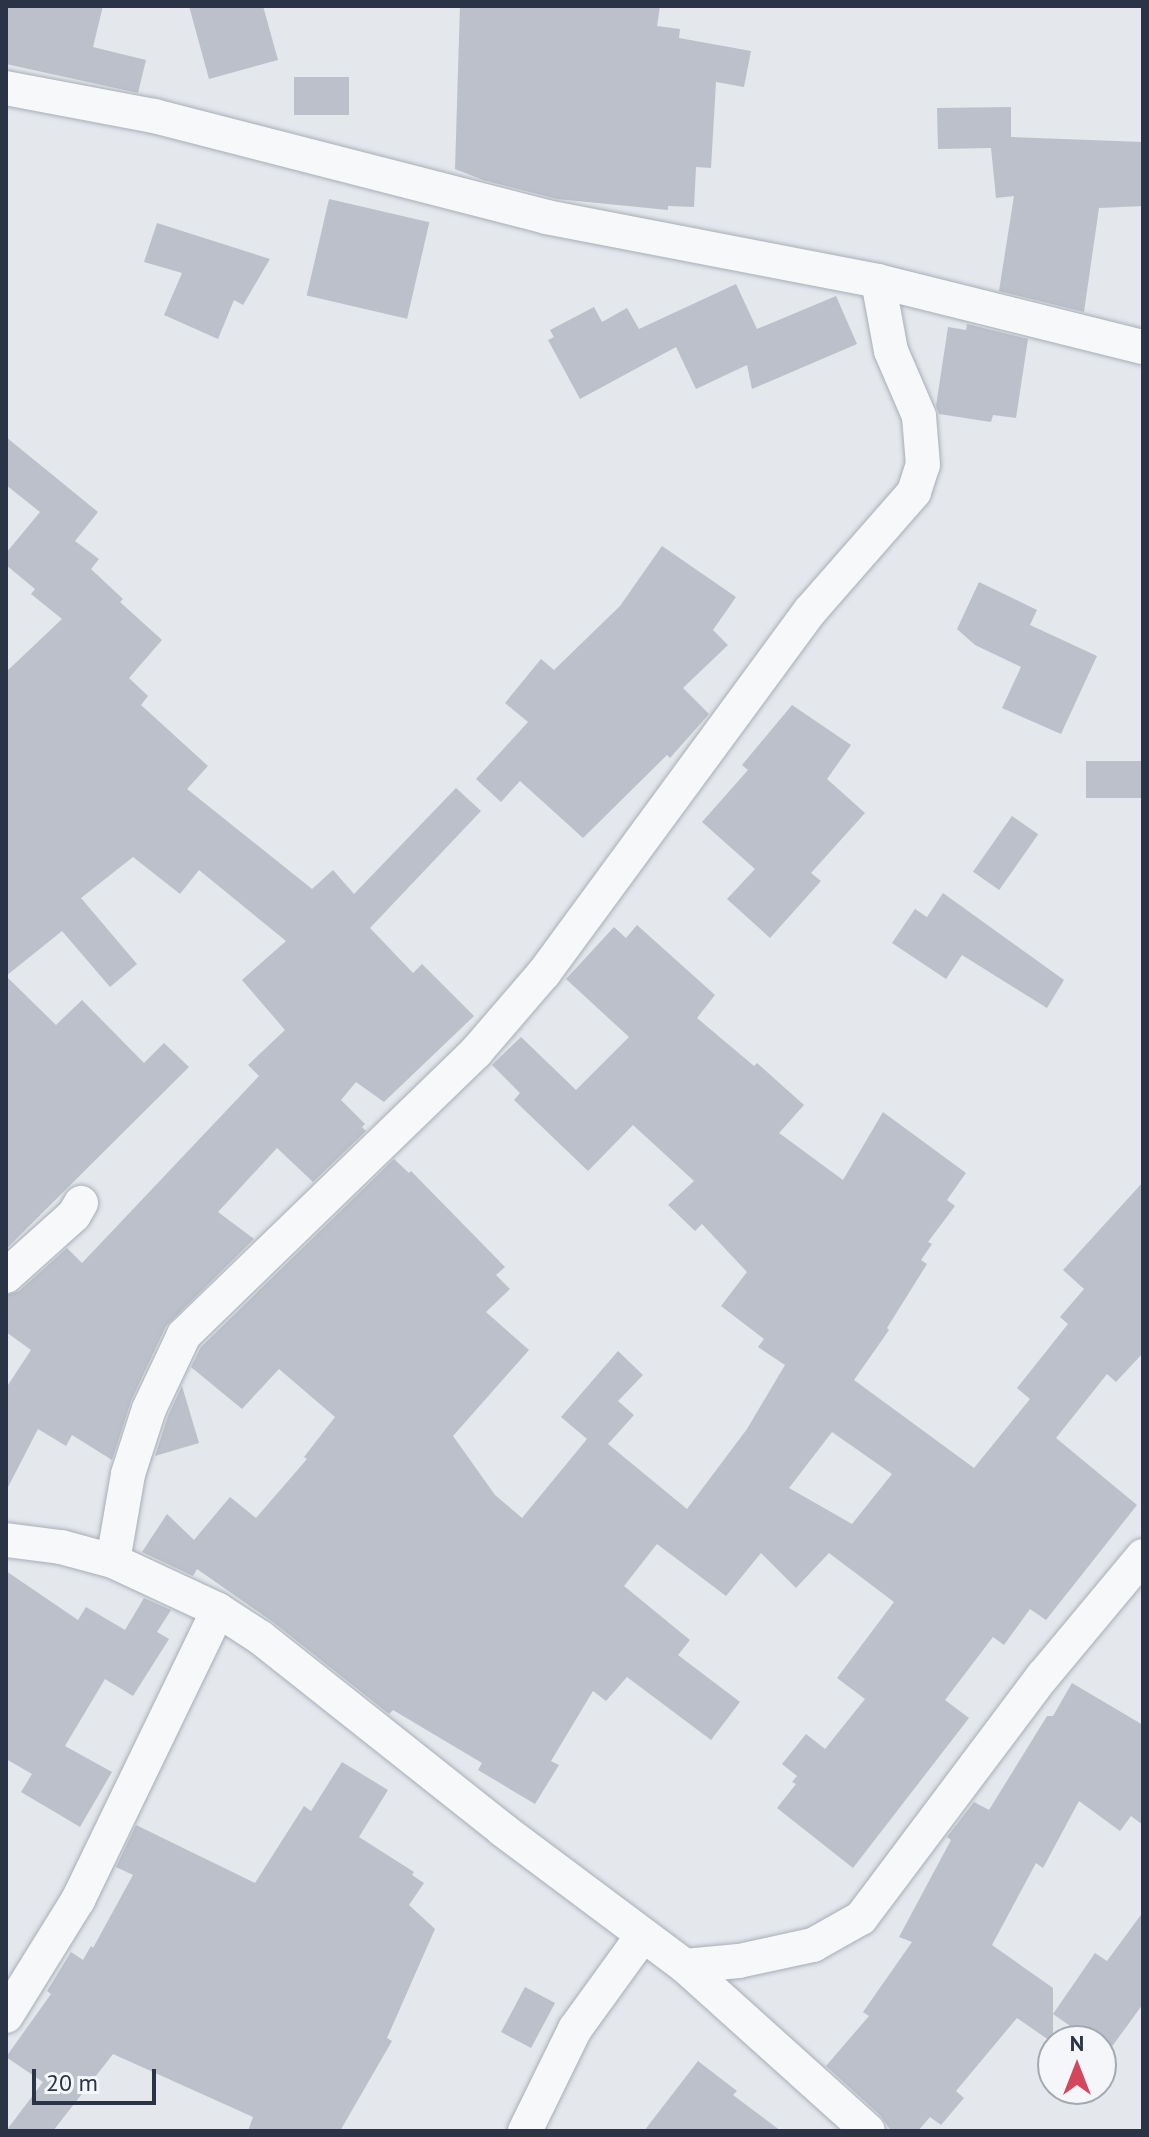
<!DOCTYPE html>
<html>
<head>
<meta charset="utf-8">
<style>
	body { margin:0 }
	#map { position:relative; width:1149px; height:2137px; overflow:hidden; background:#e4e7ec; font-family:"PT Sans",sans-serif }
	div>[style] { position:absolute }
	.building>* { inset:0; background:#bbc0ca; transform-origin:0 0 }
	.roads { filter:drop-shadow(0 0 2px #a8aeb7) drop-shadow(0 0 2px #a8aeb7) }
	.minor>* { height:34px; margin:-17px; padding:0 17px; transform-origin:17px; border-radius:17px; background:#f7f8fa }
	span { translate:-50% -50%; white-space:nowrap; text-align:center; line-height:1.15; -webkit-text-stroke:8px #f4f6f9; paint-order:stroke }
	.frame { position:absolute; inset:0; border:8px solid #2a3446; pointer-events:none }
	.north { position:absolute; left:1037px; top:2025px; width:80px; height:80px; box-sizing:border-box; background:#f4f6f9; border:2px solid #a3a8b1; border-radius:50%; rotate:0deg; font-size:22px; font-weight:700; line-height:32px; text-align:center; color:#2a3446 }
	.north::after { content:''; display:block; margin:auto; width:28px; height:36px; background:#d4465c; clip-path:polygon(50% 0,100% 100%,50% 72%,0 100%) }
	.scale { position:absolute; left:32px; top:2069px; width:124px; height:36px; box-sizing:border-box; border:4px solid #2a3446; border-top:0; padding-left:10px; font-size:24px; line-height:28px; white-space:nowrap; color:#2a3446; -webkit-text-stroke:6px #f4f6f9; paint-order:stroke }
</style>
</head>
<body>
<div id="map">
	<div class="building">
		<div style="clip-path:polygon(6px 6px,103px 6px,93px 47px,146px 60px,138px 93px,6px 64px)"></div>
		<div style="clip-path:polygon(189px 6px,263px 6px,278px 60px,209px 79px)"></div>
		<div style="clip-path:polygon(460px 6px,660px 6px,657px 26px,680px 29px,679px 38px,751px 51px,744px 87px,716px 82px,711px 168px,696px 167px,694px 207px,668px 206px,668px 210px,557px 199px,483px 180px,455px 169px)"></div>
		<div style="left:349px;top:77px;width:38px;height:55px;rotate:90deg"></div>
		<div style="clip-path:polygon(1011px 107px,1011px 137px,1143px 142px,1143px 206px,1099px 208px,1084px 312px,999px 291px,1014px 196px,996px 198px,991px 148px,938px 149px,937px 108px)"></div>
		<div style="left:329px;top:199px;width:103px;height:99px;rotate:13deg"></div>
		<div style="clip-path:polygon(157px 223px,270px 259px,243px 305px,234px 300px,218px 339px,164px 315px,182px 273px,144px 262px)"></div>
		<div style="clip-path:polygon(736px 284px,757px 329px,836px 296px,857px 344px,752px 389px,747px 365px,696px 389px,676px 347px,580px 399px,548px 340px,554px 337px,550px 330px,594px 307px,602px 322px,627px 308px,639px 329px)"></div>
		<div style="clip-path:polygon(967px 324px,1028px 339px,1016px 418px,993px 415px,991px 422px,939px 414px,936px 406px,948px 327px,966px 330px)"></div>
		<div style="clip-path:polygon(6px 437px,98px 512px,75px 541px,99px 559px,91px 569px,123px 599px,120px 602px,162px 640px,129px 678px,148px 696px,141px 705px,208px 766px,187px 789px,312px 889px,333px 870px,354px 894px,456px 788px,481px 811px,370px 928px,413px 973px,422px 964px,474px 1016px,384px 1102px,356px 1082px,341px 1100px,365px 1124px,362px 1127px,366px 1131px,313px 1182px,277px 1148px,218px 1212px,254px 1239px,166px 1326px,131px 1401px,112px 1460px,72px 1435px,66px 1446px,38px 1429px,6px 1491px,6px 1388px,31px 1350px,6px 1332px,6px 1295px,19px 1291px,67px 1248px,82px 1263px,259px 1076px,248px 1065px,285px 1030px,242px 980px,286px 941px,199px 870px,180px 894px,133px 857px,81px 898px,137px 964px,110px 987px,62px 931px,6px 976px,56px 1025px,82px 1000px,144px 1063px,164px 1043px,189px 1067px,6px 1249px,6px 672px,62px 619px,31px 594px,35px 589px,6px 565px,6px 553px,40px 512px,6px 485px)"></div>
		<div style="clip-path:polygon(662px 546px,736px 597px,713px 630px,728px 645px,683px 688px,709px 714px,670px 758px,667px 755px,583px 838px,520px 781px,501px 802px,476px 779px,528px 722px,505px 703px,541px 659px,554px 670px,620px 606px)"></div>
		<div style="clip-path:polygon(979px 582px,1037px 610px,1030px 625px,1097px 656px,1061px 734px,1002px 708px,1021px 667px,975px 645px,957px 629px)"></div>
		<div style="clip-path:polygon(792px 705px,851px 745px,827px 779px,865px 813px,811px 873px,821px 881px,770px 938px,727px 899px,755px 869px,702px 822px,748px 770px,742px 765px)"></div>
		<div style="left:1143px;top:761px;width:37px;height:57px;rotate:90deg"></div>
		<div style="left:1012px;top:816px;width:32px;height:68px;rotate:35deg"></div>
		<div style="clip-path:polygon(943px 893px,1064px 980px,1047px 1008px,962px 955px,946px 979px,892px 943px,915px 909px,927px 917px)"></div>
		<div style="clip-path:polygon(evenodd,637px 925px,715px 995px,697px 1018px,754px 1066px,757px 1063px,804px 1105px,779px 1133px,843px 1180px,883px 1112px,966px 1173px,947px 1200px,955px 1206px,928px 1242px,932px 1244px,921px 1260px,927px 1264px,887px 1328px,889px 1330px,854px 1380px,974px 1468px,1030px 1399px,1017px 1388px,1068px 1324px,1060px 1317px,1084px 1289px,1063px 1270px,1143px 1182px,1143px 1353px,1116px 1382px,1107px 1374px,1056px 1438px,1137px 1505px,1046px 1620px,1030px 1609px,1004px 1645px,993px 1637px,945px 1700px,969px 1718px,853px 1868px,777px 1808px,796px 1784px,792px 1782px,797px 1776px,782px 1764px,806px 1734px,825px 1749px,865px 1699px,837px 1678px,894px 1602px,829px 1553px,796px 1588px,761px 1553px,726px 1596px,657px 1544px,624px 1586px,690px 1640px,678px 1655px,740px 1702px,711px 1740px,627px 1677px,606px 1701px,593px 1691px,551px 1761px,559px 1765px,535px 1804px,478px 1770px,482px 1763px,393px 1710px,389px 1714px,273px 1622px,197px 1569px,193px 1576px,142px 1552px,167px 1514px,194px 1540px,230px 1497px,256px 1518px,307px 1459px,304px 1457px,335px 1417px,279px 1369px,242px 1409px,191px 1367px,201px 1347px,394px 1159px,409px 1173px,411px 1171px,505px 1267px,496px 1275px,510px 1289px,486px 1312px,529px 1350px,453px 1436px,495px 1495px,522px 1518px,587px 1439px,561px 1417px,618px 1351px,643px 1375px,618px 1401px,634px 1415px,608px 1444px,687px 1509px,747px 1429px,785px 1365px,758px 1347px,764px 1339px,721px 1306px,747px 1272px,702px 1224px,695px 1231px,668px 1205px,694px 1181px,633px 1125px,588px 1171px,514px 1100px,520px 1093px,492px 1065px,521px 1037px,576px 1090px,629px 1037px,566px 979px,614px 927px,626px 938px,637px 925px,832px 1432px,892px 1474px,852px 1524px,789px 1488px,832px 1432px)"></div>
		<div style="clip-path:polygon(182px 1386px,199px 1443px,155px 1456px,168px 1416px)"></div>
		<div style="clip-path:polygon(6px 1571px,78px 1620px,86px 1607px,125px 1630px,144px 1598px,171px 1610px,157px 1632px,169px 1639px,133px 1696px,105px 1679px,65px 1746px,112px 1772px,80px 1827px,21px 1792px,32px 1774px,6px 1759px)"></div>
		<div style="clip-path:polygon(1072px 1683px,1143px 1725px,1143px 1825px,1131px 1816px,1120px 1831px,1079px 1801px,1043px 1868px,1036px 1863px,992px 1945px,1053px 1988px,1053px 2014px,1095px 1953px,1107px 1961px,1143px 1912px,1143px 2004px,1108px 2052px,1101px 2047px,1101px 2041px,1092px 2041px,1053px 2014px,1053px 2043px,1017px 2018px,956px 2091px,964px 2098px,941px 2125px,930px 2117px,918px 2131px,891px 2131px,881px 2116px,826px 2066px,869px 2016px,863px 2012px,912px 1942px,899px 1937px,951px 1840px,947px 1837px,974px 1802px,989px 1810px,1047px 1716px,1053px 1716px)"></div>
		<div style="clip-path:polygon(342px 1762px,388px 1790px,359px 1837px,414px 1872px,412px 1875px,424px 1883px,409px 1905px,435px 1929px,387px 2038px,392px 2041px,340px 2131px,248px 2131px,253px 2117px,113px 2054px,53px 2131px,6px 2131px,43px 2082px,6px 2057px,51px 1994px,47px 1991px,71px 1952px,83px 1960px,91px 1946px,93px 1948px,133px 1875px,116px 1867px,136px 1825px,255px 1883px,304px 1806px,311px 1811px)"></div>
		<div style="left:525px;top:1987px;width:34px;height:51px;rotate:28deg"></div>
		<div style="clip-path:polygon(698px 2061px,737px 2091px,733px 2095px,781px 2131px,644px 2131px)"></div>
	</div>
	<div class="roads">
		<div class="minor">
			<div style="left:6px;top:88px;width:151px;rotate:10.7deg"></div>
			<div style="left:154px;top:116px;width:405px;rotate:14.4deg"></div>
			<div style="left:546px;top:217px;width:338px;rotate:10.9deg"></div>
			<div style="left:878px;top:281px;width:273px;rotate:14deg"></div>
			<div style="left:6px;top:1276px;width:91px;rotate:-41.9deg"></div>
			<div style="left:74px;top:1215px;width:14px;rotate:-60deg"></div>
			<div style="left:6px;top:1540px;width:55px;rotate:7.3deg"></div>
			<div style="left:61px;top:1547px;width:54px;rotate:15.1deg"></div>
			<div style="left:113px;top:1561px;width:116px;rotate:25deg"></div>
			<div style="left:218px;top:1610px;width:51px;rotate:33.1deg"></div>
			<div style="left:261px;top:1638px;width:309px;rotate:38.4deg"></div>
			<div style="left:503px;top:1830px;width:227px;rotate:36.8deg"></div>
			<div style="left:685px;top:1966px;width:246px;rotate:42deg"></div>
			<div style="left:113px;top:1561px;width:88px;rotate:-80.2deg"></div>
			<div style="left:128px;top:1474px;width:68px;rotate:-72.1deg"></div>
			<div style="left:149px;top:1409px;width:82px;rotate:-64.7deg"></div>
			<div style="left:184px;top:1335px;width:407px;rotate:-44.1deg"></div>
			<div style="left:476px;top:1052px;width:104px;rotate:-49.3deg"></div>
			<div style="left:544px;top:973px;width:449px;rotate:-53.7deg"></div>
			<div style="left:810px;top:611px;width:158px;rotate:-48.8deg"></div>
			<div style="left:914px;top:492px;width:28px;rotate:-72deg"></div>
			<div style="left:923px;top:465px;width:49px;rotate:-94.7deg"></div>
			<div style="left:919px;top:416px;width:71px;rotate:-113.3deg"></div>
			<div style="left:891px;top:351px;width:71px;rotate:-100.5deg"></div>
			<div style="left:685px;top:1966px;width:54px;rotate:-5.3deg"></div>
			<div style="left:739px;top:1961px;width:76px;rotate:-12.2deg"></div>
			<div style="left:813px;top:1945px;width:55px;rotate:-29.4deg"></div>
			<div style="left:861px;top:1918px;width:303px;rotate:-53.1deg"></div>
			<div style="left:1043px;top:1676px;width:156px;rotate:-50.2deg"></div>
			<div style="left:6px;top:2016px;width:137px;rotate:-58.2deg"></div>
			<div style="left:78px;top:1900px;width:322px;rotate:-64.2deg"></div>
			<div style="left:525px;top:2131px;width:114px;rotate:-63.9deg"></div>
			<div style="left:575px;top:2029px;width:116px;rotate:-54.1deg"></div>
		</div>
	</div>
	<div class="frame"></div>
	<div class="north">N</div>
	<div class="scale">20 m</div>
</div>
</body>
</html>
